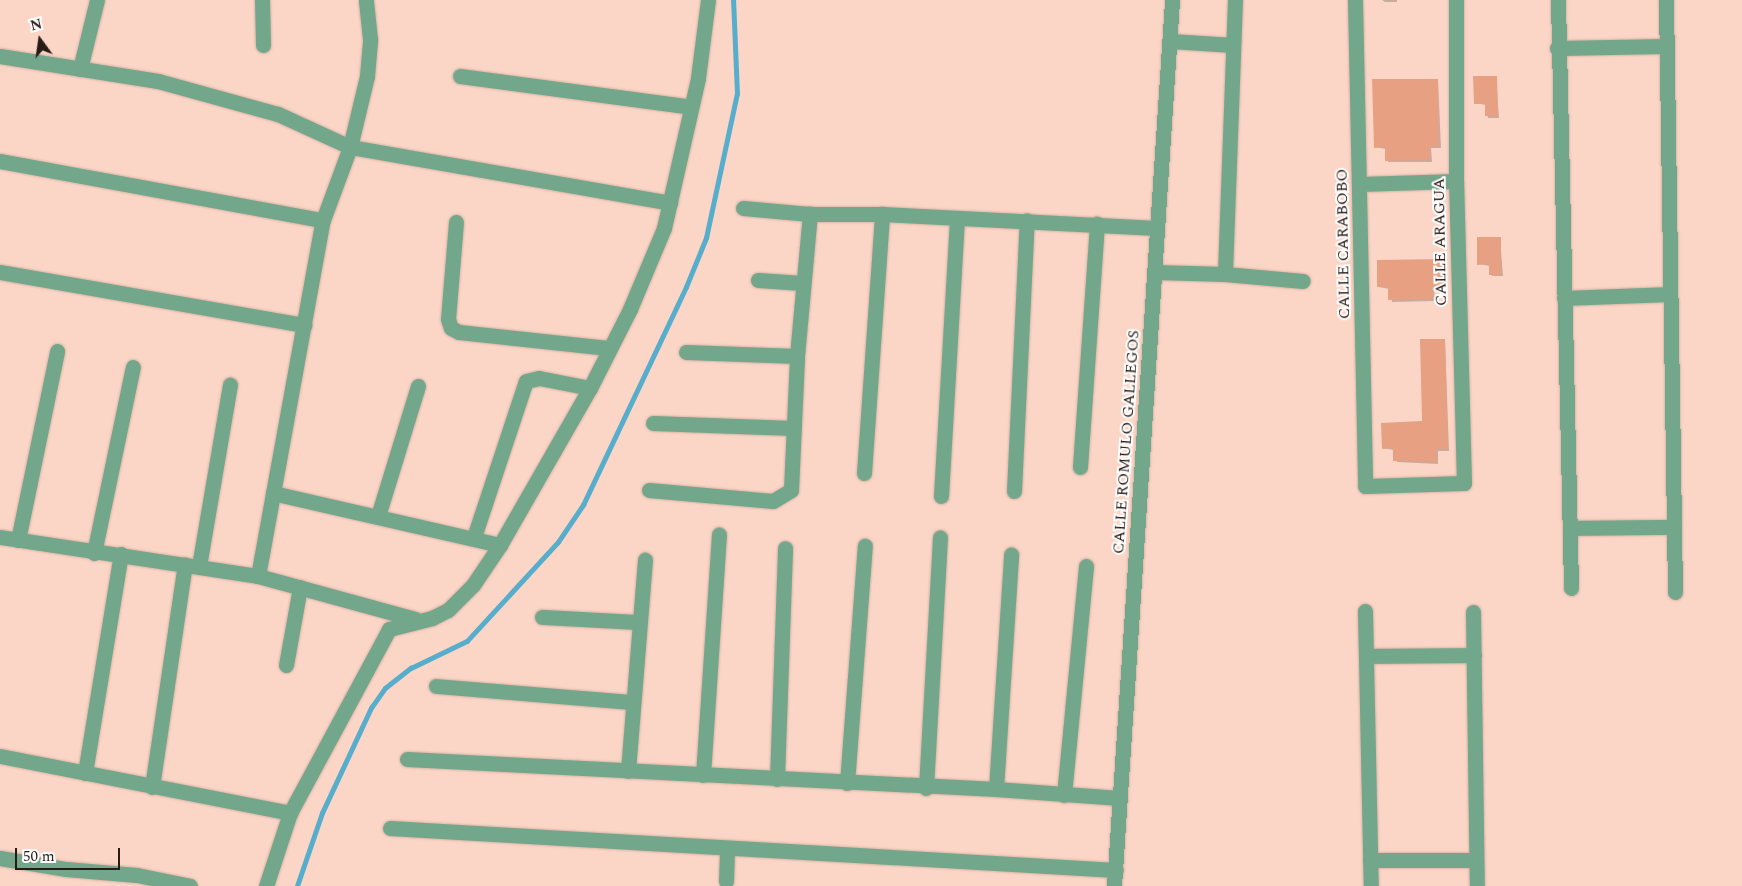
<!DOCTYPE html>
<html>
<head>
<meta charset="utf-8">
<style>
	body { margin:0 }
	#map { position:relative; width:1742px; height:886px; overflow:hidden; background:#fbd5c6; font-family:Spectral,serif }
	div>[style] { position:absolute }
	.shadow>* { inset:0; background:#0003 }
	.stream>* { height:4.5px; margin:-2.25px; padding:0 2.25px; transform-origin:2.25px; border-radius:2.25px; background:#56adcc }
	.building>* { inset:0; background:#e8a083 }
	.roads { filter:drop-shadow(0 0 1px #d5b4a6) drop-shadow(0 0 1px #d5b4a6) }
	.minor>* { height:15px; margin:-7.5px; padding:0 7.5px; transform-origin:7.5px; border-radius:7.5px; background:#73a78b }
	span { translate:-50% -50%; white-space:nowrap; text-align:center; line-height:1.15; -webkit-text-stroke:4px #fff; paint-order:stroke }
	.street-label { font-size:16px; color:#281b15 }
	.north { position:absolute; left:15px; top:15px; width:50px; height:50px; -webkit-text-stroke:4px #fff; paint-order:stroke; rotate:346deg; font-size:14px; font-weight:700; line-height:20px; text-align:center; color:#281b15 }
	.north::after { content:''; display:block; margin:auto; width:18px; height:22px; background:#281b15; clip-path:polygon(50% 0,100% 100%,50% 72%,0 100%) }
	.scale { position:absolute; left:15px; top:848px; width:105px; height:22px; box-sizing:border-box; border:2px solid #281b15; border-top:0; padding-left:6px; font-size:15px; line-height:18px; white-space:nowrap; color:#281b15; -webkit-text-stroke:4px #fff; paint-order:stroke }
</style>
</head>
<body>
<div id="map">
	<div class="shadow">
		<div style="clip-path:polygon(1382px 0,1397px 0,1397px 2px,1385px 2px)"></div>
		<div style="clip-path:polygon(1496px 77px,1499px 118px,1488px 118px,1486px 105px,1475px 103px)"></div>
		<div style="clip-path:polygon(1438px 80px,1441px 148px,1431px 148px,1432px 162px,1388px 162px,1386px 149px,1375px 147px)"></div>
		<div style="clip-path:polygon(1500px 238px,1503px 276px,1492px 276px,1490px 266px,1479px 264px)"></div>
		<div style="clip-path:polygon(1443px 260px,1445px 288px,1434px 288px,1435px 301px,1392px 302px,1390px 289px,1378px 287px)"></div>
		<div style="clip-path:polygon(1445px 340px,1449px 451px,1438px 451px,1438px 464px,1397px 462px,1394px 450px,1383px 448px,1424px 422px)"></div>
	</div>
	<div class="stream">
		<div style="left:297px;top:886px;width:77px;rotate:-71.1deg"></div>
		<div style="left:322px;top:813px;width:116px;rotate:-65deg"></div>
		<div style="left:371px;top:708px;width:24px;rotate:-55deg"></div>
		<div style="left:385px;top:688px;width:33px;rotate:-38deg"></div>
		<div style="left:411px;top:668px;width:62px;rotate:-25.7deg"></div>
		<div style="left:467px;top:641px;width:134px;rotate:-47.4deg"></div>
		<div style="left:558px;top:542px;width:45px;rotate:-56deg"></div>
		<div style="left:583px;top:505px;width:241px;rotate:-64.7deg"></div>
		<div style="left:686px;top:287px;width:53px;rotate:-67.8deg"></div>
		<div style="left:706px;top:238px;width:147px;rotate:-77.9deg"></div>
		<div style="left:737px;top:94px;width:94px;rotate:-92.4deg"></div>
	</div>
	<div class="building">
		<div style="clip-path:polygon(1473px 76px,1497px 76px,1498px 116px,1485px 116px,1485px 104px,1474px 104px)"></div>
		<div style="clip-path:polygon(1372px 79px,1438px 79px,1439px 146px,1430px 147px,1430px 160px,1385px 161px,1385px 147px,1374px 148px)"></div>
		<div style="clip-path:polygon(1477px 237px,1501px 237px,1501px 275px,1489px 275px,1489px 264px,1477px 265px)"></div>
		<div style="clip-path:polygon(1443px 259px,1444px 286px,1433px 286px,1433px 299px,1388px 300px,1388px 287px,1377px 287px,1377px 260px)"></div>
		<div style="clip-path:polygon(1420px 339px,1445px 339px,1448px 449px,1436px 449px,1437px 462px,1393px 461px,1393px 448px,1382px 449px,1381px 423px,1422px 421px)"></div>
	</div>
	<div class="roads">
		<div class="minor">
			<div style="left:262px;top:0;width:45px;rotate:88.7deg"></div>
			<div style="left:1235px;top:0;width:274px;rotate:92.1deg"></div>
			<div style="left:1225px;top:274px;width:78px;rotate:5.1deg"></div>
			<div style="left:1355px;top:0;width:486px;rotate:88.8deg"></div>
			<div style="left:1365px;top:486px;width:99px;rotate:-1.7deg"></div>
			<div style="left:1464px;top:483px;width:302px;rotate:-91.5deg"></div>
			<div style="left:1456px;top:181px;width:181px;rotate:-90deg"></div>
			<div style="left:1558px;top:0;width:588px;rotate:88.73deg"></div>
			<div style="left:1666px;top:0;width:592px;rotate:89.13deg"></div>
			<div style="left:1170px;top:41px;width:63px;rotate:3.6deg"></div>
			<div style="left:1557px;top:48px;width:109px;rotate:-1.1deg"></div>
			<div style="left:0;top:56px;width:160px;rotate:9deg"></div>
			<div style="left:158px;top:81px;width:124px;rotate:15.4deg"></div>
			<div style="left:278px;top:114px;width:79px;rotate:24.6deg"></div>
			<div style="left:350px;top:147px;width:325px;rotate:9.9deg"></div>
			<div style="left:80px;top:69px;width:71px;rotate:-76.2deg"></div>
			<div style="left:460px;top:76px;width:233px;rotate:7.6deg"></div>
			<div style="left:0;top:161px;width:328px;rotate:10.4deg"></div>
			<div style="left:1359px;top:184px;width:97px;rotate:-1.8deg"></div>
			<div style="left:743px;top:208px;width:67px;rotate:5.1deg"></div>
			<div style="left:456px;top:222px;width:97px;rotate:94.7deg"></div>
			<div style="left:448px;top:319px;width:9px;rotate:72deg"></div>
			<div style="left:451px;top:328px;width:9px;rotate:27deg"></div>
			<div style="left:459px;top:332px;width:150px;rotate:6.1deg"></div>
			<div style="left:0;top:272px;width:309px;rotate:9.9deg"></div>
			<div style="left:1155px;top:272px;width:70px;rotate:1.6deg"></div>
			<div style="left:758px;top:280px;width:44px;rotate:3.9deg"></div>
			<div style="left:1564px;top:298px;width:106px;rotate:-2.2deg"></div>
			<div style="left:686px;top:352px;width:111px;rotate:2.1deg"></div>
			<div style="left:653px;top:423px;width:140px;rotate:2deg"></div>
			<div style="left:1080px;top:467px;width:244px;rotate:-86deg"></div>
			<div style="left:864px;top:473px;width:260px;rotate:-86deg"></div>
			<div style="left:649px;top:490px;width:124px;rotate:5.1deg"></div>
			<div style="left:773px;top:501px;width:21px;rotate:-31deg"></div>
			<div style="left:791px;top:490px;width:134px;rotate:-87.4deg"></div>
			<div style="left:797px;top:356px;width:143px;rotate:-84.8deg"></div>
			<div style="left:810px;top:214px;width:72px"></div>
			<div style="left:882px;top:214px;width:275px;rotate:2.9deg"></div>
			<div style="left:1014px;top:491px;width:271px;rotate:-87.3deg"></div>
			<div style="left:273px;top:493px;width:233px;rotate:12.9deg"></div>
			<div style="left:941px;top:496px;width:276px;rotate:-86.7deg"></div>
			<div style="left:378px;top:516px;width:136px;rotate:-72.9deg"></div>
			<div style="left:1570px;top:528px;width:104px;rotate:-0.6deg"></div>
			<div style="left:0;top:537px;width:261px;rotate:8.6deg"></div>
			<div style="left:258px;top:576px;width:163px;rotate:15.3deg"></div>
			<div style="left:474px;top:537px;width:164px;rotate:-71.6deg"></div>
			<div style="left:526px;top:381px;width:13px;rotate:-13deg"></div>
			<div style="left:539px;top:378px;width:52px;rotate:11.1deg"></div>
			<div style="left:18px;top:540px;width:193px;rotate:-78.3deg"></div>
			<div style="left:94px;top:553px;width:190px;rotate:-78.2deg"></div>
			<div style="left:199px;top:566px;width:184px;rotate:-80.3deg"></div>
			<div style="left:258px;top:576px;width:362px;rotate:-79.7deg"></div>
			<div style="left:323px;top:220px;width:78px;rotate:-69.7deg"></div>
			<div style="left:350px;top:147px;width:73px;rotate:-76.5deg"></div>
			<div style="left:367px;top:76px;width:37px;rotate:-85deg"></div>
			<div style="left:370px;top:39px;width:39px;rotate:-96deg"></div>
			<div style="left:1365px;top:611px;width:275px;rotate:88.8deg"></div>
			<div style="left:1473px;top:612px;width:274px;rotate:89.2deg"></div>
			<div style="left:542px;top:617px;width:97px;rotate:3deg"></div>
			<div style="left:1366px;top:656px;width:108px;rotate:-0.5deg"></div>
			<div style="left:286px;top:665px;width:79px;rotate:-79.8deg"></div>
			<div style="left:436px;top:686px;width:197px;rotate:4.7deg"></div>
			<div style="left:0;top:756px;width:296px;rotate:11.1deg"></div>
			<div style="left:407px;top:759px;width:590px;rotate:2.92deg"></div>
			<div style="left:996px;top:789px;width:124px;rotate:4.2deg"></div>
			<div style="left:628px;top:771px;width:212px;rotate:-85.4deg"></div>
			<div style="left:85px;top:773px;width:222px;rotate:-80.7deg"></div>
			<div style="left:703px;top:775px;width:241px;rotate:-86.2deg"></div>
			<div style="left:777px;top:779px;width:231px;rotate:-88deg"></div>
			<div style="left:847px;top:783px;width:238px;rotate:-85.7deg"></div>
			<div style="left:152px;top:787px;width:225px;rotate:-81.6deg"></div>
			<div style="left:926px;top:788px;width:251px;rotate:-86.8deg"></div>
			<div style="left:996px;top:789px;width:235px;rotate:-86.3deg"></div>
			<div style="left:1064px;top:795px;width:230px;rotate:-84.5deg"></div>
			<div style="left:390px;top:828px;width:727px;rotate:3.31deg"></div>
			<div style="left:0;top:858px;width:67px;rotate:9.5deg"></div>
			<div style="left:66px;top:869px;width:71px;rotate:4.8deg"></div>
			<div style="left:137px;top:875px;width:54px;rotate:11.7deg"></div>
			<div style="left:1370px;top:860px;width:106px"></div>
			<div style="left:726px;top:881px;width:33px;rotate:-88deg"></div>
			<div style="left:266px;top:886px;width:77px;rotate:-71.8deg"></div>
			<div style="left:290px;top:813px;width:209px;rotate:-61.7deg"></div>
			<div style="left:389px;top:629px;width:44px;rotate:-14.3deg"></div>
			<div style="left:432px;top:618px;width:18px;rotate:-27deg"></div>
			<div style="left:448px;top:610px;width:35px;rotate:-45deg"></div>
			<div style="left:473px;top:585px;width:48px;rotate:-56deg"></div>
			<div style="left:500px;top:545px;width:181px;rotate:-60.2deg"></div>
			<div style="left:590px;top:388px;width:89px;rotate:-63.1deg"></div>
			<div style="left:630px;top:309px;width:88px;rotate:-67.2deg"></div>
			<div style="left:664px;top:228px;width:154px;rotate:-77.2deg"></div>
			<div style="left:698px;top:78px;width:79px;rotate:-82.7deg"></div>
			<div style="left:1114px;top:886px;width:888px;rotate:-86.25deg"></div>
		</div>
	</div>
	<div class="street-label">
		<span style="left:1440px;top:242px;rotate:-91deg">CALLE ARAGUA</span>
		<span style="left:1343px;top:244px;rotate:-91deg">CALLE CARABOBO</span>
		<span style="left:1126px;top:442px;rotate:-86deg">CALLE ROMULO GALLEGOS</span>
	</div>
	<div class="north">N</div>
	<div class="scale">50 m</div>
</div>
</body>
</html>
